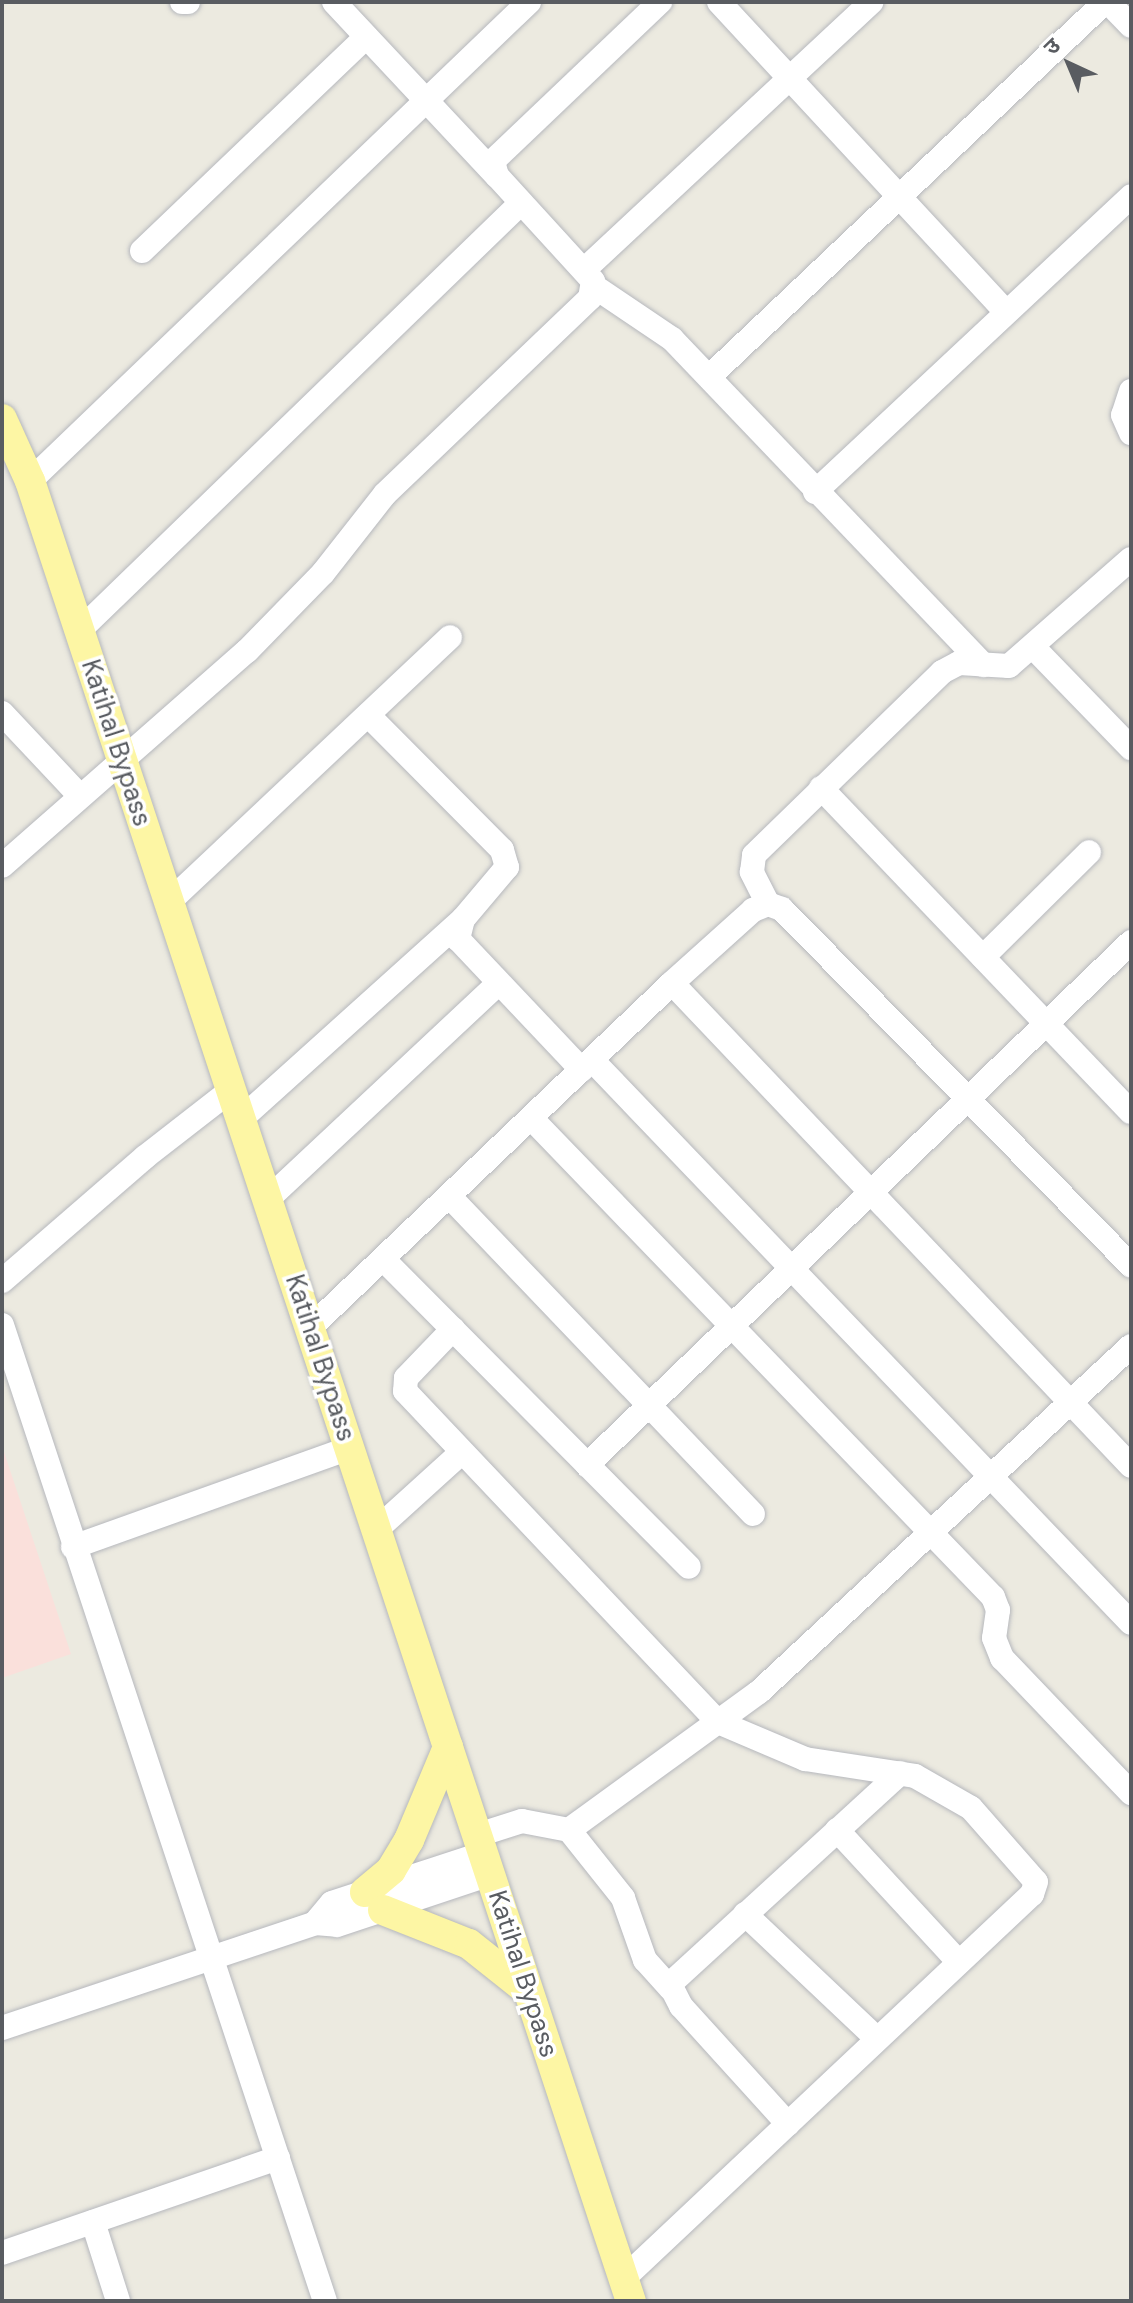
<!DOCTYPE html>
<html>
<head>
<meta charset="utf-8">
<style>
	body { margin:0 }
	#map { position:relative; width:1133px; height:2303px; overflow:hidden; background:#eceae0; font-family:"DM Sans","Noto Sans Devanagari",sans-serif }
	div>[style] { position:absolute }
	.medical>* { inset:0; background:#fae0db }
	.roads { filter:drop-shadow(0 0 2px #b6b8bd) drop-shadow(0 0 2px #b6b8bd) }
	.minor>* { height:24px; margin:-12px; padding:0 12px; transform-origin:12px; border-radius:12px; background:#fff }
	.major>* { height:30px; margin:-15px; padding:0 15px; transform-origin:15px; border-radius:15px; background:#fdf6a4 }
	span { translate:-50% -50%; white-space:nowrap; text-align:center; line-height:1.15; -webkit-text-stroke:7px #fff; paint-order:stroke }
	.street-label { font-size:26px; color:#595c61 }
	.frame { position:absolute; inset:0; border:4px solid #595c61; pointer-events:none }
	.north { position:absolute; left:1029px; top:24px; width:80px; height:80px; -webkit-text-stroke:6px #fff; paint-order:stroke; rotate:316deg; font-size:22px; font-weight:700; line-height:32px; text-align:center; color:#595c61 }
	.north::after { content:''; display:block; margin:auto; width:28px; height:36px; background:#595c61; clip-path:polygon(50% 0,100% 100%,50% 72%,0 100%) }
</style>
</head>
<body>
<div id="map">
	<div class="medical">
		<div style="clip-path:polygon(2px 1446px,71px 1654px,2px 1678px)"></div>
	</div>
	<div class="roads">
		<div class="minor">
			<div style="left:182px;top:2px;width:6px"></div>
			<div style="left:334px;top:2px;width:238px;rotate:46.9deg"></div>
			<div style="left:719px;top:2px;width:422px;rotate:47.2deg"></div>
			<div style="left:1108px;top:2px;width:33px;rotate:46deg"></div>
			<div style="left:142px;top:251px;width:310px;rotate:-43.7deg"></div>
			<div style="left:584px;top:270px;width:393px;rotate:-43deg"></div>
			<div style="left:595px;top:287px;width:93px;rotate:34deg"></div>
			<div style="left:672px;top:339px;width:451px;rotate:46.3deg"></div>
			<div style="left:709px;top:377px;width:545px;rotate:-43.44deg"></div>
			<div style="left:1131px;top:391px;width:25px;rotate:108deg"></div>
			<div style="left:1123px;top:415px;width:20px;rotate:66deg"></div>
			<div style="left:30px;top:481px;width:692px;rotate:-43.83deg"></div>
			<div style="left:815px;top:492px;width:433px;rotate:-43.1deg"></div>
			<div style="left:79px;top:631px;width:615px;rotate:-44.08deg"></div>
			<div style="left:1033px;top:647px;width:141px;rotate:45.9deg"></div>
			<div style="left:2px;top:713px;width:112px;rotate:46.8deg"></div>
			<div style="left:368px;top:715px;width:190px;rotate:45.2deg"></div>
			<div style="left:502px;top:850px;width:18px;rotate:74deg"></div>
			<div style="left:507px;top:867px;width:68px;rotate:130.2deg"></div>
			<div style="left:463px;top:919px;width:21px;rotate:104deg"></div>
			<div style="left:458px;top:939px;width:180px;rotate:46.6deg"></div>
			<div style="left:821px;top:788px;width:448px;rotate:46.3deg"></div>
			<div style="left:2px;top:866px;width:326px;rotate:-41.3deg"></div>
			<div style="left:247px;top:651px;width:109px;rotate:-45.7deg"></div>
			<div style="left:323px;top:573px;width:100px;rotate:-51.9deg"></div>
			<div style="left:385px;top:494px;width:284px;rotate:-43.7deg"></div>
			<div style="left:590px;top:298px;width:17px;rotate:-80deg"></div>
			<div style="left:593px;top:281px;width:142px;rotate:-132.4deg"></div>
			<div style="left:497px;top:176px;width:16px;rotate:-105deg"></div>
			<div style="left:493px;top:161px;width:231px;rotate:-43.6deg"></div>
			<div style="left:169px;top:902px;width:386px;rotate:-43.3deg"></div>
			<div style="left:768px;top:904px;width:36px;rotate:-117deg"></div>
			<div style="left:752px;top:872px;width:17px;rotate:-83deg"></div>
			<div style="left:754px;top:855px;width:262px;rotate:-44.2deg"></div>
			<div style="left:942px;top:672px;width:19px;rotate:-28deg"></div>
			<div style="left:959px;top:663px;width:50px;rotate:3.4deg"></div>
			<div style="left:1009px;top:666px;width:162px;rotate:-41.3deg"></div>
			<div style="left:983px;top:957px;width:149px;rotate:-44.7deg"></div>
			<div style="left:672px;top:983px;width:666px;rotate:46.46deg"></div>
			<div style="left:592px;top:1060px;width:779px;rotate:46.25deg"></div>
			<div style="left:241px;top:1119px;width:299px;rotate:-42deg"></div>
			<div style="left:532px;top:1119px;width:664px;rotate:46.04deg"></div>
			<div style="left:993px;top:1597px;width:14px;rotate:69deg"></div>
			<div style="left:998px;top:1610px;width:28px;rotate:98deg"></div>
			<div style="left:994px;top:1638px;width:22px;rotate:68deg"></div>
			<div style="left:1002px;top:1658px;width:187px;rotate:46.3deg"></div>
			<div style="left:451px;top:1198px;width:437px;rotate:46.3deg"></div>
			<div style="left:268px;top:1199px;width:316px;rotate:-43.1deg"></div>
			<div style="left:385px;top:1261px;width:431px;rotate:45.2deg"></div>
			<div style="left:2px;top:1281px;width:189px;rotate:-40.9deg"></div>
			<div style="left:145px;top:1157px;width:109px;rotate:-37.9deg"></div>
			<div style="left:2px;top:1325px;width:1028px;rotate:71.69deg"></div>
			<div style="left:310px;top:1328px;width:500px;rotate:-43.62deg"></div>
			<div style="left:672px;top:983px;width:109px;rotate:-42deg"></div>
			<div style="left:753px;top:910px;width:16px;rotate:-22deg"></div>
			<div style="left:768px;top:904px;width:15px;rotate:20deg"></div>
			<div style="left:782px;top:909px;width:499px;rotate:45.6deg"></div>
			<div style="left:453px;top:1329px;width:68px;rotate:133.8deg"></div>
			<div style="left:406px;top:1378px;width:13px;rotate:94deg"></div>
			<div style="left:405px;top:1391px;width:456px;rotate:46.6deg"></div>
			<div style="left:718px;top:1722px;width:95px;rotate:23deg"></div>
			<div style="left:805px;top:1759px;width:111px;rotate:8.8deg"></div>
			<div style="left:915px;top:1776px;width:64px;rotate:29.7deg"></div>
			<div style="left:971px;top:1808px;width:98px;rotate:48.7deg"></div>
			<div style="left:1036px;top:1882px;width:13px;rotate:108deg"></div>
			<div style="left:1032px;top:1894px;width:562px;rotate:136.73deg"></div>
			<div style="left:587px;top:1465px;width:755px;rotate:-43.87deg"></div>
			<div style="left:376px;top:1530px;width:115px;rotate:-42.2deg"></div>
			<div style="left:73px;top:1547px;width:293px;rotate:-19.7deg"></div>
			<div style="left:569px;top:1830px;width:87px;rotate:51.5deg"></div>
			<div style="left:623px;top:1898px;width:66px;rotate:70.5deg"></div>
			<div style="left:645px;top:1960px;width:38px;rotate:48deg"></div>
			<div style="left:837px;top:1830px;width:180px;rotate:47.3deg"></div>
			<div style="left:478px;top:1835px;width:46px;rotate:-17.7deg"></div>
			<div style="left:522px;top:1821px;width:48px;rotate:10.8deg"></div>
			<div style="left:569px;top:1830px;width:235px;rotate:-36deg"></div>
			<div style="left:759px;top:1692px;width:508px;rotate:-42.93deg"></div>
			<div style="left:745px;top:1914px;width:182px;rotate:43.4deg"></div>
			<div style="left:315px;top:1923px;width:26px;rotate:-50deg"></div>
			<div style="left:332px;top:1903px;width:160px;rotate:-18.2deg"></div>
			<div style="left:2px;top:2028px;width:330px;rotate:-18.5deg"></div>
			<div style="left:315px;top:1923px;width:22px;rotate:5deg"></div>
			<div style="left:337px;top:1925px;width:161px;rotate:-18.4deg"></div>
			<div style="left:788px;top:2124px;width:159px;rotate:-132.2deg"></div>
			<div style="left:681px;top:2006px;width:25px;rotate:-117deg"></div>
			<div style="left:670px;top:1984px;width:312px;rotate:-42.5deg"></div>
			<div style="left:93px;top:2222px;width:83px;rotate:72.4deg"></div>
			<div style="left:2px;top:2253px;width:292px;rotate:-19deg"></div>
		</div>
		<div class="major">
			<div style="left:2px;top:419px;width:68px;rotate:65.7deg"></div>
			<div style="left:30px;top:481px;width:1917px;rotate:71.73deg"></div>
			<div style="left:365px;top:1892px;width:34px;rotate:-40deg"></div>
			<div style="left:391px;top:1870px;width:35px;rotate:-59deg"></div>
			<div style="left:409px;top:1840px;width:101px;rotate:-67.2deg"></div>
			<div style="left:383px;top:1910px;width:92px;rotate:21.6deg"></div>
			<div style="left:469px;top:1944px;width:75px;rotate:38.5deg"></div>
		</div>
	</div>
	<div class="street-label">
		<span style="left:116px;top:743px;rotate:72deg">Katihal Bypass</span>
		<span style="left:320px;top:1358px;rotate:72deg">Katihal Bypass</span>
		<span style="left:523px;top:1974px;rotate:72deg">Katihal Bypass</span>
	</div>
	<div class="frame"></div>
	<div class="north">उ</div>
</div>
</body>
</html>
